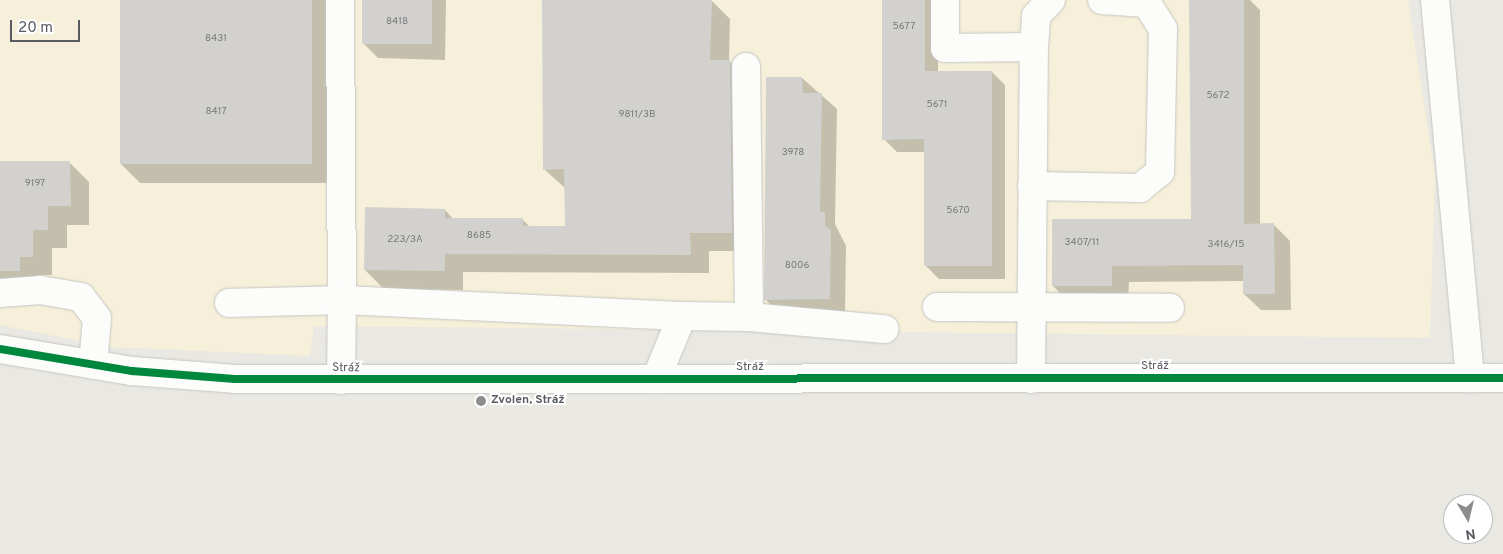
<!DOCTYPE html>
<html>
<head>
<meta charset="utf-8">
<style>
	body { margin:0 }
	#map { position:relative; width:1503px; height:554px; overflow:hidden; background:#eae8e2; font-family:Overpass,sans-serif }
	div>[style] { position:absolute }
	.commercial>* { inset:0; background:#f6efd9 }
	.shadow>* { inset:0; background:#0003 }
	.building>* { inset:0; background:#d2d1cd; transform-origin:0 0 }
	.roads { filter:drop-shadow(0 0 1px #c6c6c4) drop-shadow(0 0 1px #c6c6c4) }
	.minor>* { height:28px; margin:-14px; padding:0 14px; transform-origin:14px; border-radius:14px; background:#fcfcfb }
	.cycleway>* { height:8px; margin:-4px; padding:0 4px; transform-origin:4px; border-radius:4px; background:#00873e }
	.dots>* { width:14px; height:14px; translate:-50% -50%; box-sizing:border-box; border:2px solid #fff; border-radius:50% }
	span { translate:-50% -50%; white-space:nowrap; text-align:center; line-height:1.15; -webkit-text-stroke:4px #fff; paint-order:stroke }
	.number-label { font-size:10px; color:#777a7c }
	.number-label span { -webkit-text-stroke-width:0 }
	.street-label { font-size:12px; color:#585c61 }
	.poi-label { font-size:12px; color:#585c61; font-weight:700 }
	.left { translate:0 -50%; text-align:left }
	.north { position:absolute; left:1443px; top:494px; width:50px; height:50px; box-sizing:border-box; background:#fff; border:1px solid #bcbec0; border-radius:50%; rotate:171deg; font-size:14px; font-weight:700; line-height:20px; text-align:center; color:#585c61 }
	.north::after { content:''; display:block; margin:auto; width:18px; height:22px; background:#8b8d8e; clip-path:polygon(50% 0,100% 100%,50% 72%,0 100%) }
	.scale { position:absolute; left:10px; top:20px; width:70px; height:22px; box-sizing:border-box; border:2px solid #585c61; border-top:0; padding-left:6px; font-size:15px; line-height:18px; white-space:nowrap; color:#585c61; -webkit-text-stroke:4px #fff; paint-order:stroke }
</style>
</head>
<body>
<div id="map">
	<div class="commercial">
		<div style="clip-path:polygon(0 0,1408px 0,1435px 175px,1430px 338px,314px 326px,310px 356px,110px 347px,0 325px)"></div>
	</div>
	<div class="shadow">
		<div style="clip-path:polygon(121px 0,331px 0,331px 183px,140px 183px,121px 164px)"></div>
		<div style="clip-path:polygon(379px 0,446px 0,445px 60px,378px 58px,364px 44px)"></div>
		<div style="clip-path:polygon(543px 0,711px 0,730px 19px,729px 61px,749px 80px,751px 251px,709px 251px,709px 273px,463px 272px,463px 290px,384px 289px,365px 270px,445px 210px,454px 220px,522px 219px,530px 227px,566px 228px,565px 188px,544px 169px)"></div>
		<div style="clip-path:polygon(883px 0,938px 0,938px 72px,992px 72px,1005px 85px,1005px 279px,939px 279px,926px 266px,925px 152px,897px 152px,884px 139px)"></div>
		<div style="clip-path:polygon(1190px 0,1250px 0,1260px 10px,1260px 225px,1274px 225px,1290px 241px,1291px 310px,1261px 310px,1244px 294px,1244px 281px,1129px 282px,1128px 303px,1070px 303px,1053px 286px,1192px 220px)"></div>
		<div style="clip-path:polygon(802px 78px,837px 109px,835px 224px,846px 246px,845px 314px,781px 315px,766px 300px)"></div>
		<div style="clip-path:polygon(0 163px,70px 163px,89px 182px,89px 225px,67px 225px,67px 248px,52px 248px,52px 275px,38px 275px,39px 290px,0 290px)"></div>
	</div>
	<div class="building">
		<div style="left:120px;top:0;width:192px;height:164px"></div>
		<div style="left:362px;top:0;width:70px;height:44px"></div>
		<div style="clip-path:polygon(542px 0,712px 0,710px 60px,730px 60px,732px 233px,690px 233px,691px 255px,445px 254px,445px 271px,364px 270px,365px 207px,445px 209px,445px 218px,523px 218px,523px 226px,565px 226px,564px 169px,543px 170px)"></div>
		<div style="clip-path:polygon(882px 0,925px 0,925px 71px,992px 71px,992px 266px,924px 266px,924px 139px,882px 140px)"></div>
		<div style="clip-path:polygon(1189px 0,1244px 0,1244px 224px,1274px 223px,1275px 294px,1243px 294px,1243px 265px,1112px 266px,1112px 286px,1052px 286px,1052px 219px,1191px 219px)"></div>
		<div style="clip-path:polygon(766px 77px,802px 77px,803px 93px,822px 93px,820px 212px,825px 212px,825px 225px,831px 230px,830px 299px,764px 300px)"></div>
		<div style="clip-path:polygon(0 161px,70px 161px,71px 206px,48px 206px,48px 230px,33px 230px,33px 257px,20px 257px,20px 271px,0 271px)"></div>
	</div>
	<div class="roads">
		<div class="minor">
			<div style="left:945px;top:0;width:48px;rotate:90deg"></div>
			<div style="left:945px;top:48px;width:89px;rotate:-0.6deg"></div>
			<div style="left:1435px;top:0;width:380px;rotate:84.7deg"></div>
			<div style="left:746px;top:67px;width:250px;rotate:89.3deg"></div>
			<div style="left:1032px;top:186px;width:108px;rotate:1.1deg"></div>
			<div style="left:1140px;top:188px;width:26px;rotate:-39deg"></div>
			<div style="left:1160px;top:172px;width:143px;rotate:-88.8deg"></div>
			<div style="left:1163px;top:29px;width:31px;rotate:-122deg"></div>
			<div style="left:1147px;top:3px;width:45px;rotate:-176.2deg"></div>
			<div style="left:0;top:293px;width:40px;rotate:-4.3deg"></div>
			<div style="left:40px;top:290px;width:42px;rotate:9.7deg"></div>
			<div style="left:81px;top:297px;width:26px;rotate:53deg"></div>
			<div style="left:97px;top:318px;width:47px;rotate:94.9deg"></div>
			<div style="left:229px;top:303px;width:113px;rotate:-1.5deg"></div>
			<div style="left:342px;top:300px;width:300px;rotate:-90.4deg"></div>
			<div style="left:937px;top:307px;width:233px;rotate:0.2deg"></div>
			<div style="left:682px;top:316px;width:67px;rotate:0.9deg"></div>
			<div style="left:749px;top:317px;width:136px;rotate:5.1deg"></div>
			<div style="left:0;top:349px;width:134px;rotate:9.5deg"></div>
			<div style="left:132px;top:371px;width:103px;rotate:4.4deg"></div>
			<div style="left:235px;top:379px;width:1268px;rotate:-0.05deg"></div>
			<div style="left:1031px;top:379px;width:332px;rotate:-89.5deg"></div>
			<div style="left:1034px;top:47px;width:31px;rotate:-86deg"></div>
			<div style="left:1036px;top:16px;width:22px;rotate:-47deg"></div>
			<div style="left:341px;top:380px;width:80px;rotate:-89.3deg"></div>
			<div style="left:342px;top:300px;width:340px;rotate:2.7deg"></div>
			<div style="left:682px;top:316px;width:68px;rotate:112.4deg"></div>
		</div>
	</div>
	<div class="cycleway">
		<div style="left:0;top:349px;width:134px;rotate:9.5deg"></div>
		<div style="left:132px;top:371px;width:103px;rotate:4.4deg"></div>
		<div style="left:235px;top:379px;width:1268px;rotate:-0.05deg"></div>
	</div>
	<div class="dots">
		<div style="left:481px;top:401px;background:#8b8d8e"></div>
	</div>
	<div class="number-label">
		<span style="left:397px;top:22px">8418</span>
		<span style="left:904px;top:27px">5677</span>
		<span style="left:216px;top:39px">8431</span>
		<span style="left:1218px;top:96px">5672</span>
		<span style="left:937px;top:105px">5671</span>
		<span style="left:216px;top:112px">8417</span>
		<span style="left:637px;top:115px">9811/3B</span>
		<span style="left:793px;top:153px">3978</span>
		<span style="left:35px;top:184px">9197</span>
		<span style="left:958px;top:211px">5670</span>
		<span style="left:479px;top:236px">8685</span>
		<span style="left:405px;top:240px">223/3A</span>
		<span style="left:1082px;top:243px">3407/11</span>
		<span style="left:1226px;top:245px">3416/15</span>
		<span style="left:797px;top:266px">8006</span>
	</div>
	<div class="street-label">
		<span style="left:1155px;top:367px">Stráž</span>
		<span style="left:750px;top:368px">Stráž</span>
		<span style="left:346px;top:369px;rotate:1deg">Stráž</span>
	</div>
	<div class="poi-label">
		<span class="left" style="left:491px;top:401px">Zvolen, Stráž</span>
	</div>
	<div class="north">N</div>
	<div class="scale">20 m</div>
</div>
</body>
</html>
